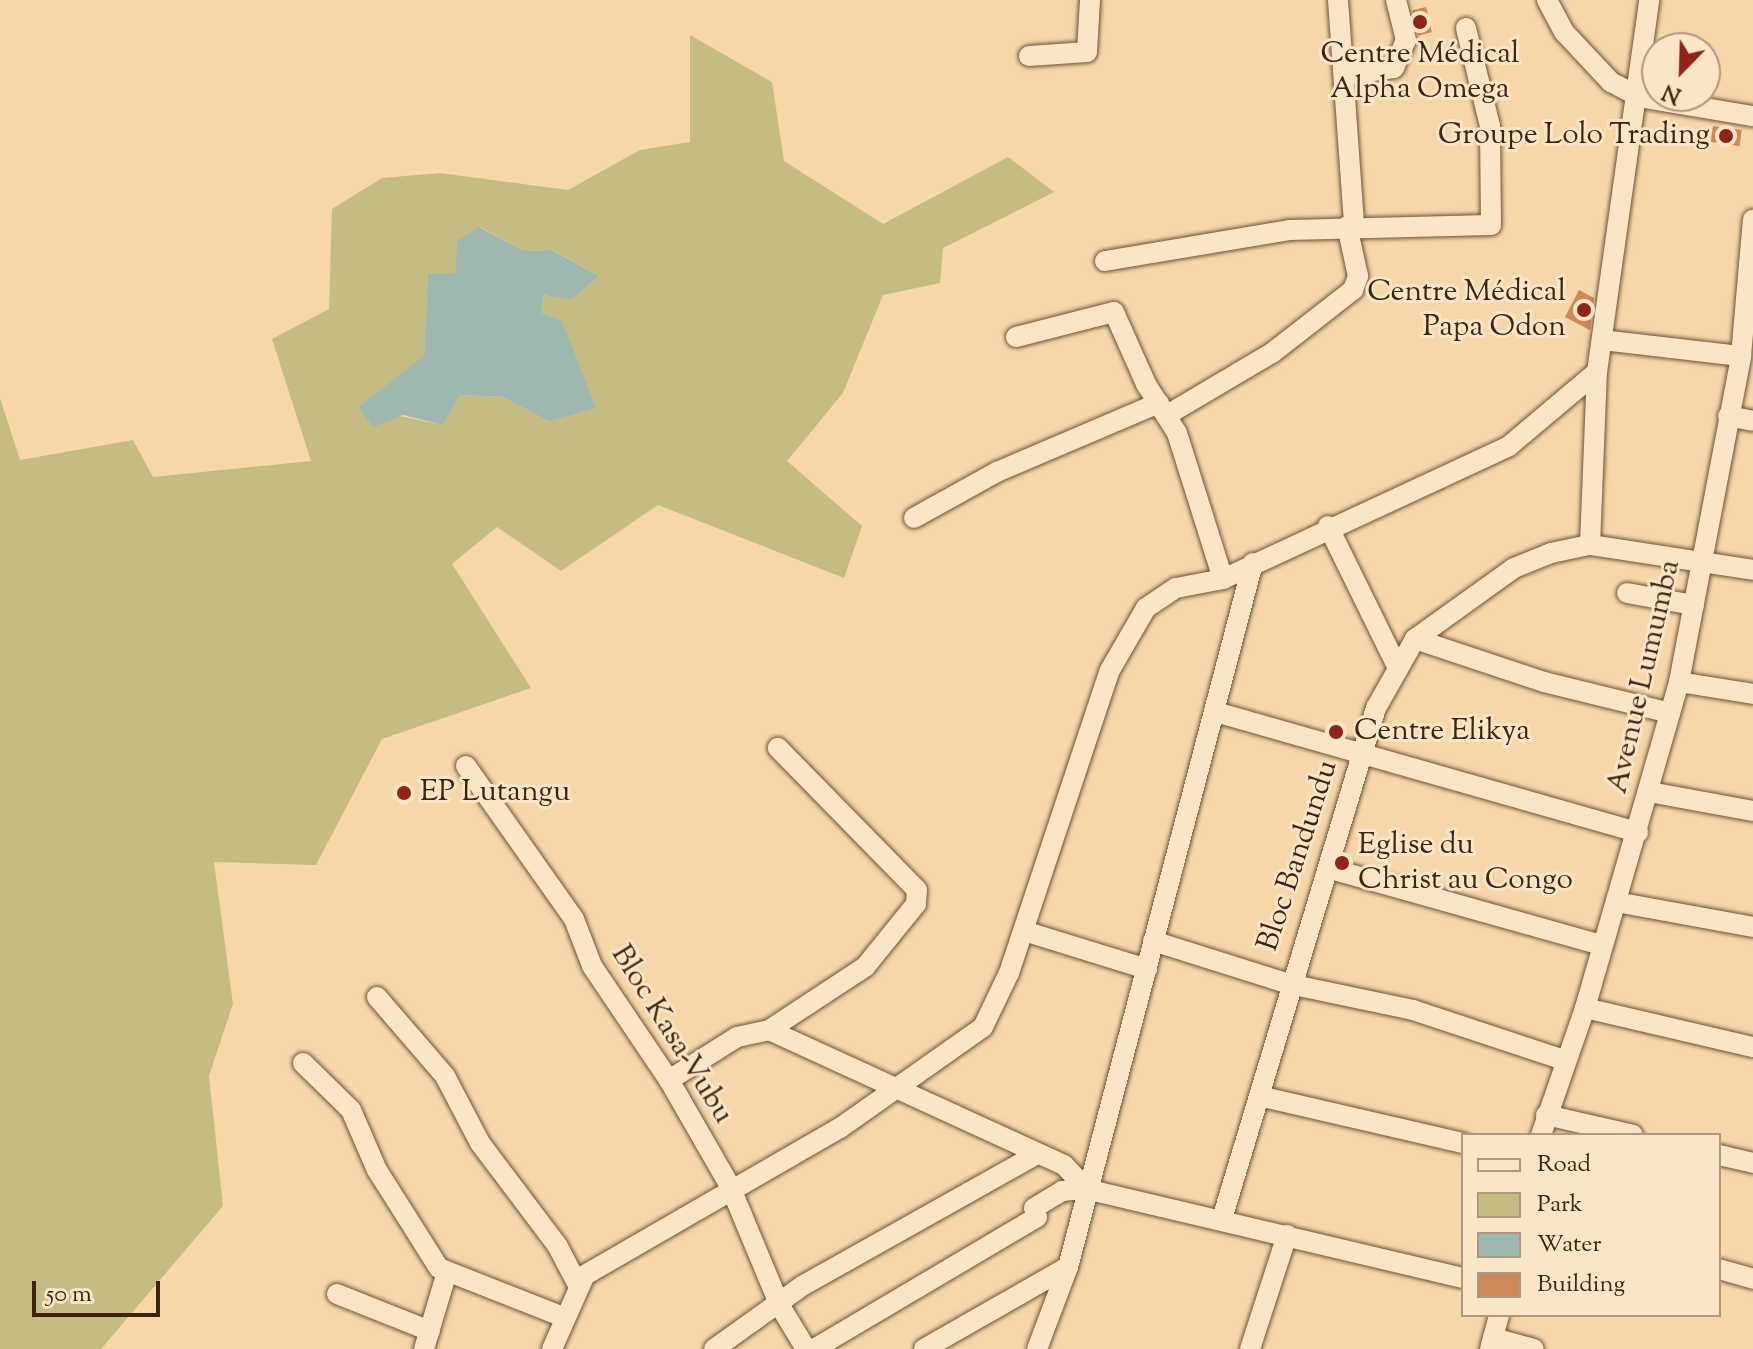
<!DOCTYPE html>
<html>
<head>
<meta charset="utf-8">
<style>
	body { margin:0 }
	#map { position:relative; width:1753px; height:1349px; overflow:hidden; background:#f7d7a9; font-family:"Sorts Mill Goudy",serif }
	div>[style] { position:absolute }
	.green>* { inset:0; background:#c4bc83 }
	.water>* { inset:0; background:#9eb8af }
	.building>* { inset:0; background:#ce8858; transform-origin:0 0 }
	.roads { filter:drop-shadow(0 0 2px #6d5237) drop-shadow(0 0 2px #6d5237) }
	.minor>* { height:20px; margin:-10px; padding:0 10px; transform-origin:10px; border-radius:10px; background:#fae5c7 }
	.dots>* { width:22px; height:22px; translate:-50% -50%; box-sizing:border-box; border:4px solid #fae5c7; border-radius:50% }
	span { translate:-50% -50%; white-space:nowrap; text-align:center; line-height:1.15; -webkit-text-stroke:6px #fae5c7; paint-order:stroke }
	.poi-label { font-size:30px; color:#3f2511 }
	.right { translate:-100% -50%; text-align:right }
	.left { translate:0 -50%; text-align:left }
	.street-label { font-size:30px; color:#3f2511 }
	.legend { position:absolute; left:1461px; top:1133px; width:260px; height:184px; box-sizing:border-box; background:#fae5c7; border:2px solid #af987e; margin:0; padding:10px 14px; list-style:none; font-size:24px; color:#3f2511 }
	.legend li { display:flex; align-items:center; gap:16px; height:40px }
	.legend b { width:40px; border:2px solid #af987e }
	.north { position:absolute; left:1641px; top:32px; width:80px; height:80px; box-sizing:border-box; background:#fae5c7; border:2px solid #af987e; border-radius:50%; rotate:203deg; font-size:22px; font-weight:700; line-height:32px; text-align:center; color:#3f2511 }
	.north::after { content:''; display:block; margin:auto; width:28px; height:36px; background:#8f2418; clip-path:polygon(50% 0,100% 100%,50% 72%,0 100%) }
	.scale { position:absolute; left:32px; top:1281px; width:128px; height:36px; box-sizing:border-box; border:4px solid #3f2511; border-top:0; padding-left:10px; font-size:24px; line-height:28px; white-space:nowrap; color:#3f2511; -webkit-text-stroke:6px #fae5c7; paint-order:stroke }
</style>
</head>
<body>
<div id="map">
	<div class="green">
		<div style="clip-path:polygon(evenodd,690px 35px,772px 82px,784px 161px,883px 224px,1008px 157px,1054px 192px,943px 248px,940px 283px,883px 295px,843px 393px,787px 461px,862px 526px,844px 578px,658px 505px,561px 571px,497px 527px,452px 564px,531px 688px,382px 739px,316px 865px,214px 862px,233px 1004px,209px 1076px,223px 1206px,101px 1349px,0 1349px,0 398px,20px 460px,133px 440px,153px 477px,311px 461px,272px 339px,329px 309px,332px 209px,382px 178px,440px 173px,568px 190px,640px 150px,690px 142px,690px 35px,480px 227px,524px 251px,553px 250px,599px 276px,571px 300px,543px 295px,542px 313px,562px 322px,548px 421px,503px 397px,460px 395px,443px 425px,358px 407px,424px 357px,428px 275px,456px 273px,480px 227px)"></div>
	</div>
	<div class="water">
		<div style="clip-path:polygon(479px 227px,524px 251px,552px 250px,599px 276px,571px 300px,543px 295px,542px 313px,562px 321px,596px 408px,548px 421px,503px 397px,460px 395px,443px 425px,403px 415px,373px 427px,358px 407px,424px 356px,428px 274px,456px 273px,457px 241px)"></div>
	</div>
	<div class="building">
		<div style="left:1426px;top:7px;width:26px;height:14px;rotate:77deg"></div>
		<div style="left:1713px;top:126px;width:29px;height:16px;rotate:8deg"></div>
		<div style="clip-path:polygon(1579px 290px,1594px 298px,1590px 330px,1565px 317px)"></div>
	</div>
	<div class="roads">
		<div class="minor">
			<div style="left:1338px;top:0;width:226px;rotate:85.9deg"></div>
			<div style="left:1547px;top:0;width:36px;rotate:62deg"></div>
			<div style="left:1564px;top:32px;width:69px;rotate:46.8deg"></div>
			<div style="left:1611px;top:82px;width:32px;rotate:28deg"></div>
			<div style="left:1639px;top:97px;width:116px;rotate:9.5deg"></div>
			<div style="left:1029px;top:56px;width:58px;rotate:-3.9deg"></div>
			<div style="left:1087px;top:52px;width:52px;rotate:-86.7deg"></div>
			<div style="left:1345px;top:75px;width:49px;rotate:-8.1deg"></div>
			<div style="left:1394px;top:68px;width:30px;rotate:-67deg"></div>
			<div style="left:1406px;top:40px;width:41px;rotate:-104deg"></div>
			<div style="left:1105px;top:261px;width:188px;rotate:-9.5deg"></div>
			<div style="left:1290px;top:230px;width:201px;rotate:-1.4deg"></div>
			<div style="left:1491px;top:225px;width:99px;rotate:-90.6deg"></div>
			<div style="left:1490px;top:126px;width:101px;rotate:-103.8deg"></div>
			<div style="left:1016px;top:337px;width:101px;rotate:-14.3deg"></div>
			<div style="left:1114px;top:312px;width:79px;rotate:66deg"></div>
			<div style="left:1146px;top:384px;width:58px;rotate:57.7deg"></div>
			<div style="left:1177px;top:433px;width:153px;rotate:72.5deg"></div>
			<div style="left:1602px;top:340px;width:140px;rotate:6.6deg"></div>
			<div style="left:1167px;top:415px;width:122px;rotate:-30.6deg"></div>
			<div style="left:1272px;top:353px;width:103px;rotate:-37.9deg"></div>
			<div style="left:1353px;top:290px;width:15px;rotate:-70deg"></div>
			<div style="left:1358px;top:276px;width:51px;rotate:-102.4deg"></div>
			<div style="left:1728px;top:416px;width:25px;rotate:11deg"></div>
			<div style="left:914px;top:518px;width:95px;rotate:-29deg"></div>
			<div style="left:997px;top:472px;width:176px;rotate:-23.1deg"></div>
			<div style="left:1328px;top:526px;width:154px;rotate:63.8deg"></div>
			<div style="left:1590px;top:545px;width:173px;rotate:-87.7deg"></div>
			<div style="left:1597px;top:372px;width:376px;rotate:-82deg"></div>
			<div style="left:1627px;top:593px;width:68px;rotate:10.2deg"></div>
			<div style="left:1415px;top:639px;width:136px;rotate:18.4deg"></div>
			<div style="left:1544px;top:682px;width:130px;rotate:13.8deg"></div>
			<div style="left:1679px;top:682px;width:75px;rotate:9.2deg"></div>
			<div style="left:1216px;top:712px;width:439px;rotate:15.9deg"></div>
			<div style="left:466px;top:766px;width:187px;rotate:54.8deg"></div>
			<div style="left:574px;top:919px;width:50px;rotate:69deg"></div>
			<div style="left:592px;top:966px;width:138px;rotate:56deg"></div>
			<div style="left:669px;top:1080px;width:122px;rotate:60.1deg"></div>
			<div style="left:730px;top:1186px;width:130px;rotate:67.4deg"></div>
			<div style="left:780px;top:1306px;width:50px;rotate:58.8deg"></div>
			<div style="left:1649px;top:792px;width:106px;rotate:10.4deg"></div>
			<div style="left:1331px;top:869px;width:281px;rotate:15.7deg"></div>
			<div style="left:1616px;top:902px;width:139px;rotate:10.3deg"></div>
			<div style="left:1024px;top:931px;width:129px;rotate:17.2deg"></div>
			<div style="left:1153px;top:941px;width:143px;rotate:17.5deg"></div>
			<div style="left:1289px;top:984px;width:127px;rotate:11.8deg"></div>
			<div style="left:1413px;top:1010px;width:159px;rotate:18.3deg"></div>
			<div style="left:377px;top:997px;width:104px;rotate:49.3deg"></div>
			<div style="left:445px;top:1076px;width:76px;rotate:62.4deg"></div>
			<div style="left:480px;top:1143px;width:128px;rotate:53deg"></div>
			<div style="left:557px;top:1245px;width:45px;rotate:62.3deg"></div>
			<div style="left:1585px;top:1008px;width:172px;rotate:13.1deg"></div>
			<div style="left:769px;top:1030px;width:115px;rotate:-33.3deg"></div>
			<div style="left:865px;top:967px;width:81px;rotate:-51deg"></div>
			<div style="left:916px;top:904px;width:14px;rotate:-86deg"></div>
			<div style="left:917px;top:890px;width:199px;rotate:-134.4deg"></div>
			<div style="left:303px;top:1063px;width:67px;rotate:44.4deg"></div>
			<div style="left:351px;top:1110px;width:65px;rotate:66.6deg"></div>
			<div style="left:377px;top:1170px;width:116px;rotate:57.7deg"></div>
			<div style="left:439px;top:1268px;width:131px;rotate:21.5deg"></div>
			<div style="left:669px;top:1080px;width:80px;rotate:-32.3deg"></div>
			<div style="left:737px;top:1037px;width:33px;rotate:-12deg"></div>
			<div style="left:769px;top:1030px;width:324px;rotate:24.6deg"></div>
			<div style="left:1064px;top:1165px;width:33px;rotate:47deg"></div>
			<div style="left:1259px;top:1096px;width:209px;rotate:13deg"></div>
			<div style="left:1546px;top:1115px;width:89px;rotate:12.9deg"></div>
			<div style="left:1541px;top:1135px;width:134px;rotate:-70.9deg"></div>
			<div style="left:1585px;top:1008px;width:339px;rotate:-73.9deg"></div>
			<div style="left:1679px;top:682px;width:332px;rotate:-79.2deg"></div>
			<div style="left:1741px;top:356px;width:137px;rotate:-85deg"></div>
			<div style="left:1719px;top:1155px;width:35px;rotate:13deg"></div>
			<div style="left:1222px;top:1219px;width:534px;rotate:-73.23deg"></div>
			<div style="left:1376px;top:708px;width:79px;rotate:-60.5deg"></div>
			<div style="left:1415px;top:639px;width:122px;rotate:-35.6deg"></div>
			<div style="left:1514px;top:568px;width:40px;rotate:-22deg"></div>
			<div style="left:1551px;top:553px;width:40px;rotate:-12deg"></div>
			<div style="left:1590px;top:545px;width:165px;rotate:8.7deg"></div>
			<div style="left:1719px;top:1269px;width:35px;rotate:16deg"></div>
			<div style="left:337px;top:1294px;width:100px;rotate:21.7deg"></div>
			<div style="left:1493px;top:1338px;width:42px;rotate:15deg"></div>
			<div style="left:424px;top:1349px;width:80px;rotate:-73.4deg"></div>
			<div style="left:552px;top:1349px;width:81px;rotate:-66deg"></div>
			<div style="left:585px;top:1275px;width:294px;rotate:-30deg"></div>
			<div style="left:840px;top:1128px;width:175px;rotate:-35.2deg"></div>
			<div style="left:983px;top:1027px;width:60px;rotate:-64.3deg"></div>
			<div style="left:1009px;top:973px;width:319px;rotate:-71.6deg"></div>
			<div style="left:1110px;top:670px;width:72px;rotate:-59.9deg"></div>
			<div style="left:1146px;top:608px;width:36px;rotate:-34deg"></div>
			<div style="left:1176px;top:588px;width:48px;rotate:-10.8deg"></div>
			<div style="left:1223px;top:579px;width:315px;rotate:-24.9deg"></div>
			<div style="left:1509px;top:446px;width:115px;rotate:-40.1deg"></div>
			<div style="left:714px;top:1349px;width:108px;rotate:-35.6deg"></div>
			<div style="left:802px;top:1286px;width:270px;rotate:-29.3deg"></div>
			<div style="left:814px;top:1349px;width:259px;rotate:-30.6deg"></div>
			<div style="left:1037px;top:1217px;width:9px;rotate:-108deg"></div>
			<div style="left:1034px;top:1208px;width:33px;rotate:-31deg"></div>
			<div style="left:1062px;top:1191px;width:24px;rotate:-5deg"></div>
			<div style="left:1086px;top:1189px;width:387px;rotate:13.3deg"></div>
			<div style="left:924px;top:1349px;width:166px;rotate:-29.7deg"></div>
			<div style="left:1037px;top:1349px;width:88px;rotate:-69.3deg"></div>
			<div style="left:1068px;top:1267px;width:728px;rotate:-75.28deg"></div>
			<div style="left:1250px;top:1349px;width:120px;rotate:-72deg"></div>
			<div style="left:1490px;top:1349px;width:35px;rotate:-75deg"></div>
		</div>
	</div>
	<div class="dots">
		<div style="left:1420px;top:22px;background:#8f2418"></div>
		<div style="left:1726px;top:136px;background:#8f2418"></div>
		<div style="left:1584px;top:310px;background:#8f2418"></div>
		<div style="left:1336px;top:732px;background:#8f2418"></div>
		<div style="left:404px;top:793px;background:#8f2418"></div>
		<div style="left:1342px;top:863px;background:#8f2418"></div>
	</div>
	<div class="poi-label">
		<span style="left:1420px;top:72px">Centre Médical<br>Alpha Omega</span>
		<span class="right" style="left:1710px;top:136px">Groupe Lolo Trading</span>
		<span class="right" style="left:1566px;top:310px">Centre Médical<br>Papa Odon</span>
		<span class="left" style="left:1354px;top:732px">Centre Elikya</span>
		<span class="left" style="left:420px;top:793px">EP Lutangu</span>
		<span class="left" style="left:1358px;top:863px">Eglise du<br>Christ au Congo</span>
	</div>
	<div class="street-label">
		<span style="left:1645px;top:677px;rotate:-77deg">Avenue Lumumba</span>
		<span style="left:1299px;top:856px;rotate:-72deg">Bloc Bandundu</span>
		<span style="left:671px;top:1035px;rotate:58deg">Bloc Kasa-Vubu</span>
	</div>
	<ul class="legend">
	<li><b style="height:10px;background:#fae5c7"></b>Road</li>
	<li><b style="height:22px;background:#c4bc83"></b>Park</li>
	<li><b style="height:22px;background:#9eb8af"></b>Water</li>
	<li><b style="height:22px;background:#ce8858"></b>Building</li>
	</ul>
	<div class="north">N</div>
	<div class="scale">50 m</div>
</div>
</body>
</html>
